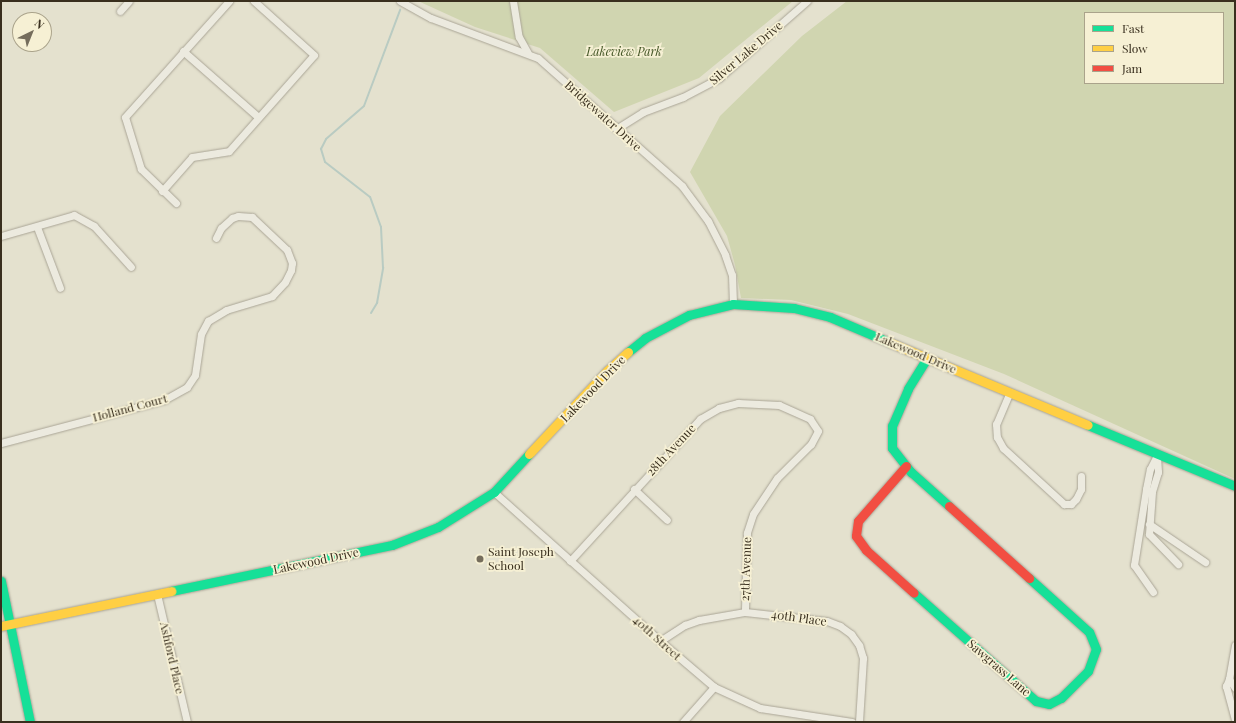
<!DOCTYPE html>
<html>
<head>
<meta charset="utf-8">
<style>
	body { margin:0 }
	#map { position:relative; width:1236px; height:723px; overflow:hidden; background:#e4e1ce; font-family:"Playfair Display",serif }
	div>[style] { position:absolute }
	.green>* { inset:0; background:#d0d5b0 }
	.stream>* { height:2px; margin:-1px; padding:0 1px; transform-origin:1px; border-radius:1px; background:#b9cbc2 }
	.roads { filter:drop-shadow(0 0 1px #aaa596) drop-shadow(0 0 1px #aaa596) }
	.street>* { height:7px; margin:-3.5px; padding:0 3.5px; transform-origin:3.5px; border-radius:3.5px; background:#eceadf }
	.fast>* { height:9px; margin:-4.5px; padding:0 4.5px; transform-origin:4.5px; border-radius:4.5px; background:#16e098 }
	.slow>* { height:9px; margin:-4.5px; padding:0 4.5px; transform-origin:4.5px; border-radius:4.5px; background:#ffcf43 }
	.jam>* { height:9px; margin:-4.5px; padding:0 4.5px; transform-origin:4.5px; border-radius:4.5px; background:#f24e42 }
	.dots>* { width:11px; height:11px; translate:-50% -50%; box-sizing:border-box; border:2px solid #f6f0d4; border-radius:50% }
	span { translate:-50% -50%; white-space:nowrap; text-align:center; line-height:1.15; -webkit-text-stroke:3.5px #f6f0d4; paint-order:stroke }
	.park-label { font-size:12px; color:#435525; font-style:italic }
	.street-label { font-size:12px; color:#392f1e }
	.poi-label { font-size:12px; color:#392f1e }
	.left { translate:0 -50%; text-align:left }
	.frame { position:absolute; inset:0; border:2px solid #392f1e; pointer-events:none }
	.legend { position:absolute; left:1084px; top:12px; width:140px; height:72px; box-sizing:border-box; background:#f6f0d4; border:1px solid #aaa38b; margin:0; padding:5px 7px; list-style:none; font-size:12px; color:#392f1e }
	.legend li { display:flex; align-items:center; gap:8px; height:20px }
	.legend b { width:20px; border:1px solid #aaa38b }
	.north { position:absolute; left:12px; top:12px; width:40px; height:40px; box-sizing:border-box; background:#f6f0d4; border:1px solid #aaa38b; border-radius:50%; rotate:43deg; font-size:11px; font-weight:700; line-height:16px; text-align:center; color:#392f1e }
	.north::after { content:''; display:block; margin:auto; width:14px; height:18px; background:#756d5c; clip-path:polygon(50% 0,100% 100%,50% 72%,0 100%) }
</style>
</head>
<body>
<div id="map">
	<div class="green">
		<div style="clip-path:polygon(418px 1px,793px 1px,699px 78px,614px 112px,540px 48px,475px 27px)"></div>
		<div style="clip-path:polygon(evenodd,847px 1px,1235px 1px,1235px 479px,1004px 374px,848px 314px,791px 300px,741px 298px,735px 265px,727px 236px,690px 172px,720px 116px,802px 36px,847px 1px,1085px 13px,1223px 13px,1223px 83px,1085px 83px,1085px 13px)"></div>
	</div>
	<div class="stream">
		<div style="left:371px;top:313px;width:12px;rotate:-59deg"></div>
		<div style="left:377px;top:303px;width:36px;rotate:-80deg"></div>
		<div style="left:383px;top:268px;width:41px;rotate:-92.8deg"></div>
		<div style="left:381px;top:227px;width:32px;rotate:-110deg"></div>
		<div style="left:370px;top:197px;width:57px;rotate:-142.1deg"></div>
		<div style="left:325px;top:162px;width:14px;rotate:-107deg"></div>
		<div style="left:321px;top:149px;width:11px;rotate:-63deg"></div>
		<div style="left:326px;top:139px;width:50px;rotate:-41deg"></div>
		<div style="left:364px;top:106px;width:103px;rotate:-69.4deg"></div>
	</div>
	<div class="roads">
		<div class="street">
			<div style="left:400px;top:1px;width:35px;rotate:29deg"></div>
			<div style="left:431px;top:18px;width:114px;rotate:20.5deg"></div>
			<div style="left:538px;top:58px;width:193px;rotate:41.6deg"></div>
			<div style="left:682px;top:186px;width:44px;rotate:53.4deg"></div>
			<div style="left:708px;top:221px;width:38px;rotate:63deg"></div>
			<div style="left:725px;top:255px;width:21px;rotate:71deg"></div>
			<div style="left:732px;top:275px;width:29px;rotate:88deg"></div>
			<div style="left:513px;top:1px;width:36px;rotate:81deg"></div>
			<div style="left:519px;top:37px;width:18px;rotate:61deg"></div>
			<div style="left:120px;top:11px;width:13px;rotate:-48deg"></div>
			<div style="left:183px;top:51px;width:100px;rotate:41.3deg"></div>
			<div style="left:616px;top:129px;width:32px;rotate:-32deg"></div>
			<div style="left:643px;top:112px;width:43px;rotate:-20.6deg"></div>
			<div style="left:683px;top:97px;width:41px;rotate:-27.8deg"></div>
			<div style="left:719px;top:78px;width:117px;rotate:-41.2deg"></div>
			<div style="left:162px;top:191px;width:45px;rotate:-48.6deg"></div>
			<div style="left:192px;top:157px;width:37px;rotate:-9deg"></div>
			<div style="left:229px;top:151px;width:128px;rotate:-48.5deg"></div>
			<div style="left:314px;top:55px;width:81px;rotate:-138deg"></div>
			<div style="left:176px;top:203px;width:49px;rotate:-135.8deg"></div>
			<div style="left:141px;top:169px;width:54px;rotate:-107.1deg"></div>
			<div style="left:125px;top:117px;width:156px;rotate:-48.1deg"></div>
			<div style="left:37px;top:227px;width:65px;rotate:69.3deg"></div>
			<div style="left:1px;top:236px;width:76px;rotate:-16deg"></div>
			<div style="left:74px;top:215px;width:23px;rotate:29deg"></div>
			<div style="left:94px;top:226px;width:55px;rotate:47.9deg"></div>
			<div style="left:1009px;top:394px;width:33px;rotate:113deg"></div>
			<div style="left:996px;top:424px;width:13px;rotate:86deg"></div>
			<div style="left:997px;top:437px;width:13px;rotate:61deg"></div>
			<div style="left:1003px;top:448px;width:83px;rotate:42.6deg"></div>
			<div style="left:1064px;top:504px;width:7px"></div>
			<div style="left:1071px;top:504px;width:7px;rotate:-45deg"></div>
			<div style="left:1076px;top:499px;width:11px;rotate:-63deg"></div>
			<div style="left:1081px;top:489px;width:13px;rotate:-90deg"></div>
			<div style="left:1px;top:443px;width:169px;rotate:-14.8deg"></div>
			<div style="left:164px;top:400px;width:26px;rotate:-29deg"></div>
			<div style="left:187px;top:387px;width:14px;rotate:-56deg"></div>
			<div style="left:195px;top:375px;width:41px;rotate:-81.7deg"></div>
			<div style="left:201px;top:334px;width:15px;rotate:-62deg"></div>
			<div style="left:208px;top:321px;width:21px;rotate:-31deg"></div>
			<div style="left:226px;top:310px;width:48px;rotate:-16.9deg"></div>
			<div style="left:272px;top:296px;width:19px;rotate:-47deg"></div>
			<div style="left:285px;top:282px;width:13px;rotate:-63deg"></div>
			<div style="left:291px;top:270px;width:7px;rotate:-82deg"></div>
			<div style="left:292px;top:263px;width:14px;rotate:-111deg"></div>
			<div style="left:287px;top:250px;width:48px;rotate:-136.7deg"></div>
			<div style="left:252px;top:217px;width:14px;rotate:-176deg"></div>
			<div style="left:238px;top:216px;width:6px;rotate:162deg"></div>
			<div style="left:232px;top:218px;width:15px;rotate:138deg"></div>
			<div style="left:221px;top:228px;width:11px;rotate:117deg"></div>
			<div style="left:1157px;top:457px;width:15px;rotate:86deg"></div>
			<div style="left:1158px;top:472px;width:21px;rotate:107deg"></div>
			<div style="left:1152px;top:492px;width:42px;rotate:94.1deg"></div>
			<div style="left:1149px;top:534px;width:42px;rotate:46deg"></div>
			<div style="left:634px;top:489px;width:45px;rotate:43.2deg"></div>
			<div style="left:494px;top:492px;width:223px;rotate:41.9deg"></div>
			<div style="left:660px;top:641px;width:71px;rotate:40.4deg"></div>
			<div style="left:714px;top:687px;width:51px;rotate:24.5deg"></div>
			<div style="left:760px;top:708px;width:93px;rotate:8.7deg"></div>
			<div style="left:1149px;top:524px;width:68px;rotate:34.2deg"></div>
			<div style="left:570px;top:561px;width:193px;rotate:-47.5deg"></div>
			<div style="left:700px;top:419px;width:22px;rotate:-30deg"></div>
			<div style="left:719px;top:408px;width:20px;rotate:-15deg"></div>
			<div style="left:738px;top:403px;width:41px;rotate:2.8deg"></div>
			<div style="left:779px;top:405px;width:34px;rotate:24deg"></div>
			<div style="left:810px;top:419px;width:14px;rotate:56deg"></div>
			<div style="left:818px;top:431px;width:15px;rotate:118deg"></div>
			<div style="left:811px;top:444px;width:48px;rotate:135deg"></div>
			<div style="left:777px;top:478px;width:43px;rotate:123.7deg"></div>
			<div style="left:753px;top:514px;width:20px;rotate:108deg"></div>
			<div style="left:747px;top:533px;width:79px;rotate:91.5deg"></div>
			<div style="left:1153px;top:592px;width:33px;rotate:-125deg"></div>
			<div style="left:1134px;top:565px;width:77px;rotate:-81deg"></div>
			<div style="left:1146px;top:489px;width:20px;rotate:-79deg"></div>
			<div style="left:1150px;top:469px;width:16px;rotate:-63deg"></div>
			<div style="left:157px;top:594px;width:131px;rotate:76.8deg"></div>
			<div style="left:660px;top:641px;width:30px;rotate:-33deg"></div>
			<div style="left:685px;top:625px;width:15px;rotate:-20deg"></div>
			<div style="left:699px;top:620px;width:47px;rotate:-9.9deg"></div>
			<div style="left:745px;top:612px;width:82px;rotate:6.3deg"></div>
			<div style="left:827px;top:621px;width:14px;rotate:21deg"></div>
			<div style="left:840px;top:626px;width:14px;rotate:36deg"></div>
			<div style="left:851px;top:634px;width:14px;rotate:54deg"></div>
			<div style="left:859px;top:645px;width:14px;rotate:73deg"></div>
			<div style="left:863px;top:658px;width:64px;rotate:93.6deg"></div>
			<div style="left:1235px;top:645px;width:35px;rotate:100deg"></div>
			<div style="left:1229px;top:679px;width:11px;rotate:56deg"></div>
			<div style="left:1229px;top:679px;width:8px;rotate:113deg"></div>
			<div style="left:1226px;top:686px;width:34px;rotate:75deg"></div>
			<div style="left:683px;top:722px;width:47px;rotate:-48.5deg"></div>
		</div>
		<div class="fast">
			<div style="left:628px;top:352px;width:22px;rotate:-39deg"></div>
			<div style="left:645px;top:338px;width:50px;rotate:-27.6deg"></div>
			<div style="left:689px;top:315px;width:45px;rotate:-14deg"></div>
			<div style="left:733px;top:304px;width:61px;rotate:3.8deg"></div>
			<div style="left:794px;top:308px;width:37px;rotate:14deg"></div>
			<div style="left:830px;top:317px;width:66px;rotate:23.1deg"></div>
			<div style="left:927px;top:358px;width:36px;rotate:122deg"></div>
			<div style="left:908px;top:389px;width:40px;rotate:113.4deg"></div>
			<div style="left:892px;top:426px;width:22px;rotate:90deg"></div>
			<div style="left:892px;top:448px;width:31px;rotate:52deg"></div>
			<div style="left:911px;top:472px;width:51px;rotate:41.8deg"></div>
			<div style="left:1088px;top:425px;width:159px;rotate:22.5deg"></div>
			<div style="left:1px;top:581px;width:144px;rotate:78.4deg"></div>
			<div style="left:171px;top:591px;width:226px;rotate:-11.8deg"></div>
			<div style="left:392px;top:545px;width:49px;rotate:-21.4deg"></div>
			<div style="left:438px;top:527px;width:66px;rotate:-32deg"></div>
			<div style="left:494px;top:492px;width:52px;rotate:-47.4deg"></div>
			<div style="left:914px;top:593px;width:163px;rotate:41.5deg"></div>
			<div style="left:1036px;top:701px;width:13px;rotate:13deg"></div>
			<div style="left:1049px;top:704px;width:13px;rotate:-27deg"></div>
			<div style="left:1061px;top:698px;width:38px;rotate:-45deg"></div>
			<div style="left:1088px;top:671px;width:23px;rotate:-70deg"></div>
			<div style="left:1096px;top:649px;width:18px;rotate:-112deg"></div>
			<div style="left:1089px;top:632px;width:81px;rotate:-138deg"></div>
		</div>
		<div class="slow">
			<div style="left:891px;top:343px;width:213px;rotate:22.6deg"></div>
			<div style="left:529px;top:454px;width:115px;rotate:-46.8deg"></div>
			<div style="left:608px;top:370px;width:27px;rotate:-42deg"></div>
			<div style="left:1px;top:626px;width:174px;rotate:-11.6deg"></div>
		</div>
		<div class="jam">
			<div style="left:906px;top:466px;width:73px;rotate:131.1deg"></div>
			<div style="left:858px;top:521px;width:15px;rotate:98deg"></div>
			<div style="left:856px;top:536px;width:17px;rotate:54deg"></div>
			<div style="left:866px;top:550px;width:64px;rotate:41.9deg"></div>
			<div style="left:949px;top:506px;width:108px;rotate:42deg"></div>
		</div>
	</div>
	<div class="dots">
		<div style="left:480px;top:559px;background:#756d5c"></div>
	</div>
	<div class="park-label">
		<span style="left:624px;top:52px">Lakeview Park</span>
	</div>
	<div class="street-label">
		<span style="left:746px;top:53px;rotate:-40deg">Silver Lake Drive</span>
		<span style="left:603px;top:116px;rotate:42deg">Bridgewater Drive</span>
		<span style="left:916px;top:353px;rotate:23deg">Lakewood Drive</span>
		<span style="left:593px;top:389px;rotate:-46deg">Lakewood Drive</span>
		<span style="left:130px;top:408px;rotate:-15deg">Holland Court</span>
		<span style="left:671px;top:450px;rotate:-47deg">28th Avenue</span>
		<span style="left:316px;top:561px;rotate:-12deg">Lakewood Drive</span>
		<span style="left:746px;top:569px;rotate:-88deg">27th Avenue</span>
		<span style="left:799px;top:618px;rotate:8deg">40th Place</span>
		<span style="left:657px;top:638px;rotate:42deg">40th Street</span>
		<span style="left:172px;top:658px;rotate:77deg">Ashford Place</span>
		<span style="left:999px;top:668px;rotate:41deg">Sawgrass Lane</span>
	</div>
	<div class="poi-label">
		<span class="left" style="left:488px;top:559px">Saint Joseph<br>School</span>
	</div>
	<div class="frame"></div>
	<ul class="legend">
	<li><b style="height:5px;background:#16e098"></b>Fast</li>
	<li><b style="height:5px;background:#ffcf43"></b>Slow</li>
	<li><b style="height:5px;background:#f24e42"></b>Jam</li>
	</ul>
	<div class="north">N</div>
</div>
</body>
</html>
